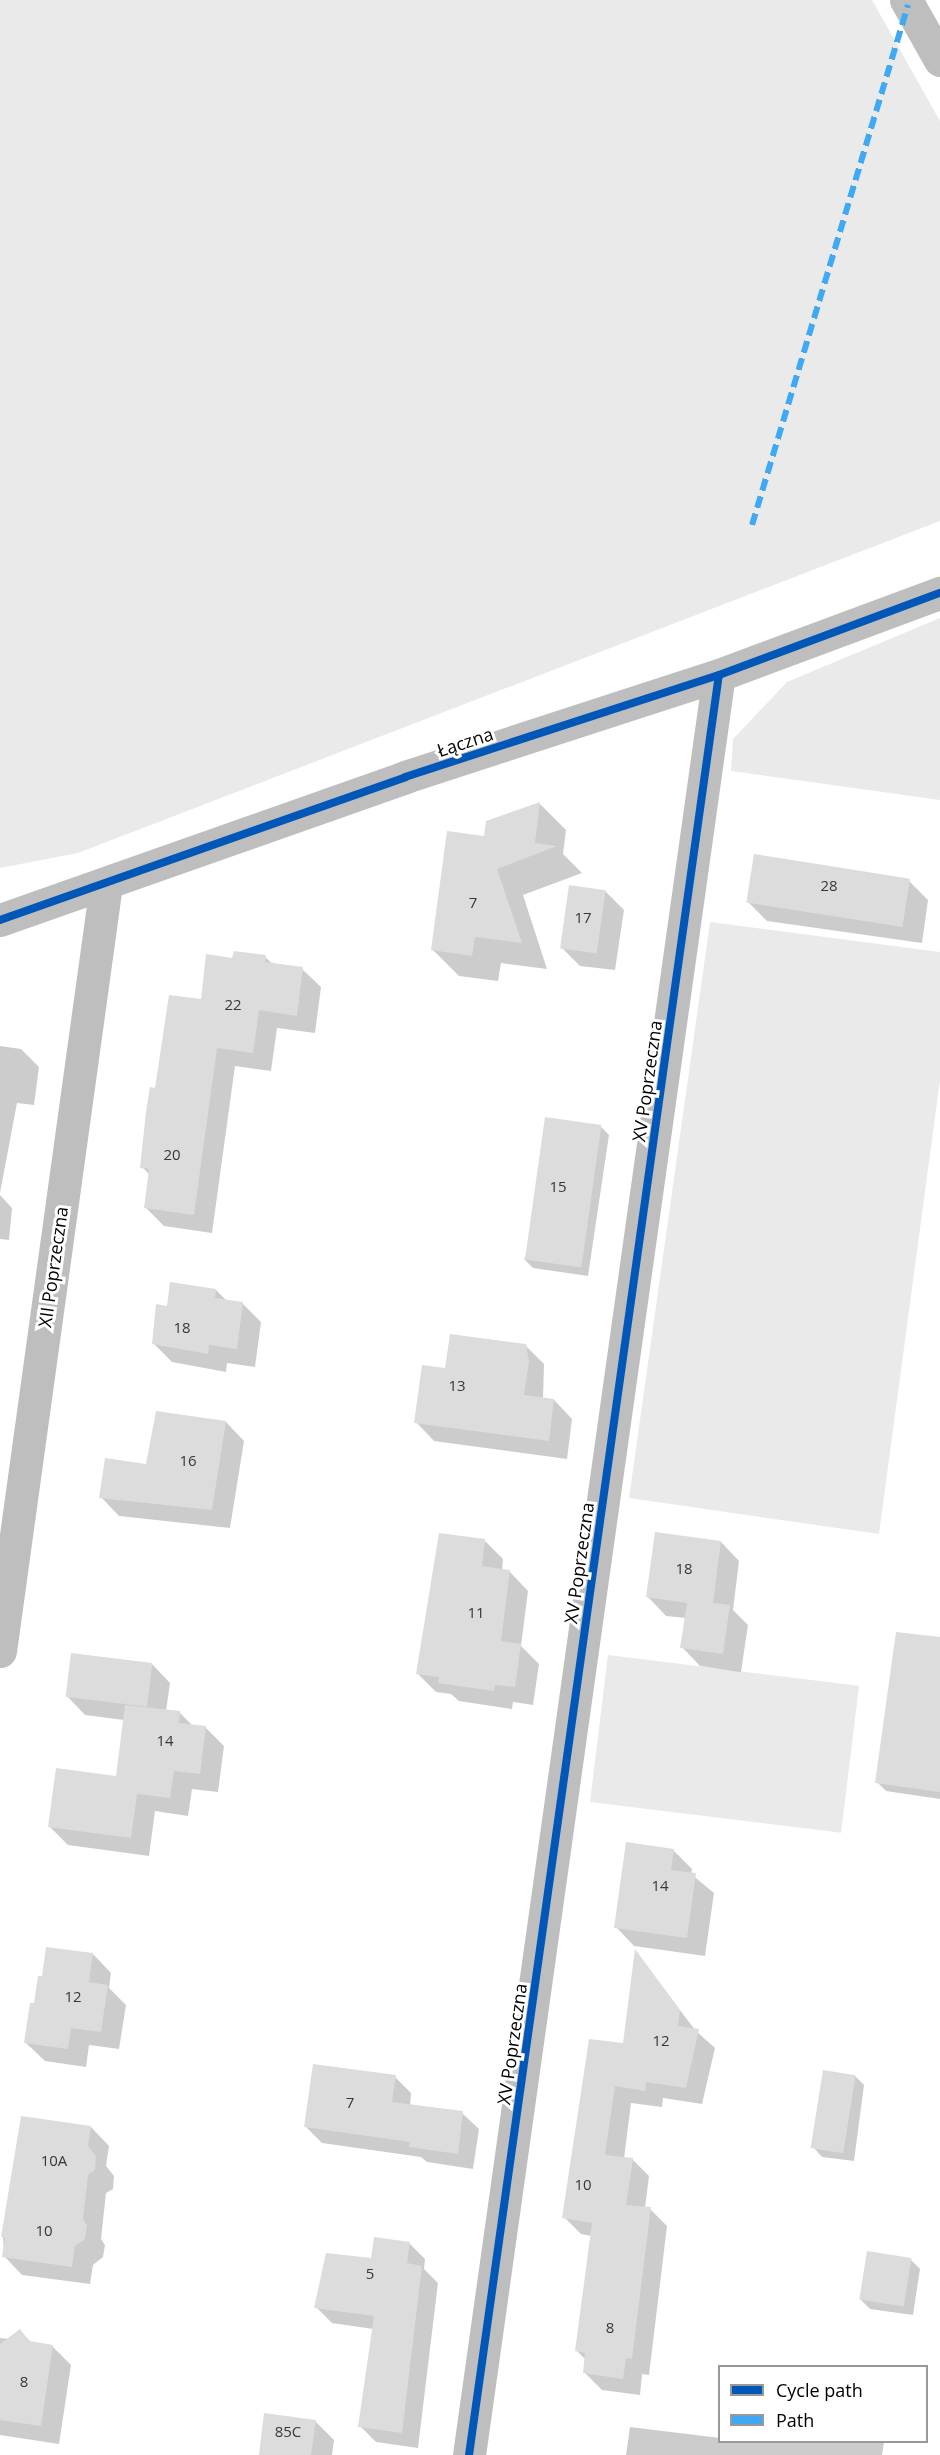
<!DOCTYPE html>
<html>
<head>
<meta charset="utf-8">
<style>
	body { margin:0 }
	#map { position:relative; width:940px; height:2455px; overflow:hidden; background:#fff; font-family:"Open Sans",sans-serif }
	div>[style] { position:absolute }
	.green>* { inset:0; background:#eaeaea; transform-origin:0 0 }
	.shadow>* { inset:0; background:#0003 }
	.building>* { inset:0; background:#dcdcdc; transform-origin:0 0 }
	.minor>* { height:33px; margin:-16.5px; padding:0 16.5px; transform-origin:16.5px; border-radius:16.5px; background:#bebebe }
	.tertiary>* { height:33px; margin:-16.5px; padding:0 16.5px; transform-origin:16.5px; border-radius:16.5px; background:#bebebe }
	.quiet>* { height:6px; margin-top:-3px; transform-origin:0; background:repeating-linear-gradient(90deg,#3fa9f5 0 12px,transparent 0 18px) }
	.cycleway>* { height:8px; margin:-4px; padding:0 4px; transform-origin:4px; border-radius:4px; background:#0057b8 }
	span { translate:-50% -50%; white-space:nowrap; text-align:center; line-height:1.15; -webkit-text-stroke:6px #fff; paint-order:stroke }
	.number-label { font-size:15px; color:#373737 }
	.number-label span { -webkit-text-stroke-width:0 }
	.street-label { font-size:18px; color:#000 }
	.legend { position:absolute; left:718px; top:2365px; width:210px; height:78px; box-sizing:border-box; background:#fff; border:2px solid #999; margin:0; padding:8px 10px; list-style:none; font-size:18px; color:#000 }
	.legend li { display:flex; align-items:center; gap:12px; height:30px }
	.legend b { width:30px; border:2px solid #999 }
</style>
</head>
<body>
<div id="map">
	<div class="green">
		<div style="clip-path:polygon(0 0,872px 0,940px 121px,940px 521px,78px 853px,0 868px)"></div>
		<div style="clip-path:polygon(940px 618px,940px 800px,731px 771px,733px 739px,787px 682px)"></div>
		<div style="clip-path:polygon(710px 922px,940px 952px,940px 1080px,879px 1534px,629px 1498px)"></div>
		<div style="left:608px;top:1655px;width:253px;height:148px;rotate:7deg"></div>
	</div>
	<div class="shadow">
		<div style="clip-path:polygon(540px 804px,566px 830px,563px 854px,582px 873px,523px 895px,547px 969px,501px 963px,498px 981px,459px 976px,432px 949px,485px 838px,487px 822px)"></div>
		<div style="clip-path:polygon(909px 881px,928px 900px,922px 943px,767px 921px,748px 902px)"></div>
		<div style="clip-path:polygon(605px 891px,624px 910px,615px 970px,580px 966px,561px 947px)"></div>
		<div style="clip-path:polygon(265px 957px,274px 965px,302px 969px,321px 987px,315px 1033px,277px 1028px,271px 1071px,235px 1066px,212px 1233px,164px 1226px,145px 1207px,150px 1175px,142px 1167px,156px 1090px,202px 1001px,233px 960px)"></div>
		<div style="clip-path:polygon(0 1046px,21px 1049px,39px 1067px,34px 1105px,17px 1103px,0 1193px)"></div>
		<div style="clip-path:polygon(600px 1126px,609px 1135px,588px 1276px,533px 1268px,524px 1259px)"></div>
		<div style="clip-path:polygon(0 1195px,12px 1208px,9px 1240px,0 1239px)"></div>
		<div style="clip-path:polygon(216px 1290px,227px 1301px,242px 1303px,261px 1322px,255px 1367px,227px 1363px,226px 1372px,172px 1362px,153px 1343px)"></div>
		<div style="clip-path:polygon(525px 1345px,544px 1364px,543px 1399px,554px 1400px,572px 1419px,567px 1459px,434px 1441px,416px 1422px,447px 1370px)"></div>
		<div style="clip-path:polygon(226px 1422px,244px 1441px,230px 1528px,119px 1516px,101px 1497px,147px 1466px)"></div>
		<div style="clip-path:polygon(485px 1541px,503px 1559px,502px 1571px,510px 1572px,528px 1591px,521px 1646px,539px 1664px,533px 1705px,513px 1702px,512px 1709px,459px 1701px,451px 1694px,436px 1692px,418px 1674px)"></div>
		<div style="clip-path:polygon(721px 1542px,739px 1561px,733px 1610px,748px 1625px,741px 1672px,700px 1666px,682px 1647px,686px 1618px,666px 1616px,648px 1597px)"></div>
		<div style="clip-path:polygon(940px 1639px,940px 1799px,886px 1791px,877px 1782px)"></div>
		<div style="clip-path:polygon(152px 1664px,170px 1683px,166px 1711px,180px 1713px,193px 1726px,205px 1727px,224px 1746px,218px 1792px,192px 1789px,188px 1816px,155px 1811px,149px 1856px,68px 1845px,49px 1826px,117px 1778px,124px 1720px,85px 1715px,67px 1696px)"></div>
		<div style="clip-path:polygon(673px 1850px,692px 1869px,691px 1874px,714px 1893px,705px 1956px,634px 1946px,616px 1927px)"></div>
		<div style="clip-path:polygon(636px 1953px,696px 2031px,715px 2048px,702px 2104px,663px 2098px,662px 2107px,631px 2103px,624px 2159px,632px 2159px,649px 2176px,645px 2208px,650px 2209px,667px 2226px,649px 2375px,642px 2374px,640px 2395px,602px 2390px,585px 2373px,586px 2360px,577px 2351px,592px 2236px,581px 2234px,564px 2217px,624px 2045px)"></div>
		<div style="clip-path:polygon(93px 1954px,111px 1973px,109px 1988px,126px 2005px,119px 2049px,89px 2045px,86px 2067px,45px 2061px,26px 2043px,35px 2005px)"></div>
		<div style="clip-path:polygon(855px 2076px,864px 2085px,854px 2161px,822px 2157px,813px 2147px)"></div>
		<div style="clip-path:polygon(395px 2077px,411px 2093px,410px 2106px,462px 2113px,479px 2129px,473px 2169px,427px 2162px,421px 2157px,322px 2143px,306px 2127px)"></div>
		<div style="clip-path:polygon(91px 2127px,109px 2146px,106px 2166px,114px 2176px,113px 2189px,106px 2193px,101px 2239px,105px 2245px,103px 2257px,93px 2265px,90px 2284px,22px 2275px,4px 2256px,3px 2236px)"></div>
		<div style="clip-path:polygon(409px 2243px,425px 2259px,424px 2269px,438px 2283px,418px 2448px,376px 2442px,360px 2426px,373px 2329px,332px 2323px,316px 2307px,373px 2260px)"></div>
		<div style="clip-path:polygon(910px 2259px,920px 2269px,913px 2315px,870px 2309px,861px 2300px)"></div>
		<div style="clip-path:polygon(20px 2331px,32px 2343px,52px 2346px,71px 2365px,59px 2444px,0 2435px,0 2338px,8px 2339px)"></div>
		<div style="clip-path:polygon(315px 2421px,334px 2440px,332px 2455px,260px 2455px)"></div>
		<div style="clip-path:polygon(630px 2427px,720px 2438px,720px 2442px,884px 2442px,882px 2455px,626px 2455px)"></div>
	</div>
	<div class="building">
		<div style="clip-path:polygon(540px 802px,535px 843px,557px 846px,497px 869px,522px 943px,475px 937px,472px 956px,431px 950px,447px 831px,484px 836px,486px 821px)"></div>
		<div style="left:754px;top:854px;width:158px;height:49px;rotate:9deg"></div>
		<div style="left:569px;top:885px;width:37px;height:64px;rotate:8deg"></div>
		<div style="clip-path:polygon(234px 951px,266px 955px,265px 962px,303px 967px,297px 1016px,259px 1010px,253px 1053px,217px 1048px,194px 1215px,144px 1208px,149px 1169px,140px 1168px,146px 1112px,150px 1087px,155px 1088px,169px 995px,201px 999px,206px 954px,232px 958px)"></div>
		<div style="left:545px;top:1117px;width:57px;height:144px;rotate:8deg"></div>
		<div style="clip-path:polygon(170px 1282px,216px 1289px,215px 1298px,243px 1302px,237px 1349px,209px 1345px,208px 1354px,152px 1344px,156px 1304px,167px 1306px)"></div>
		<div style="clip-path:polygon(450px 1334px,526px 1344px,529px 1362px,524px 1395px,554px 1399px,549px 1441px,414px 1423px,422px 1365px,445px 1368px)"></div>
		<div style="clip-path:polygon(156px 1411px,226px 1421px,212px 1510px,99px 1498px,105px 1458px,146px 1464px)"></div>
		<div style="clip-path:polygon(655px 1532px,721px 1541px,713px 1603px,730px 1605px,723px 1654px,680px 1648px,687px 1603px,646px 1597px)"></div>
		<div style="clip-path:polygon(439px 1533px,485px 1539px,482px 1566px,510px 1570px,501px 1641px,521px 1644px,515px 1687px,495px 1685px,494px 1691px,438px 1683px,439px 1677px,416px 1674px)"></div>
		<div style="clip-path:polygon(896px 1632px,940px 1637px,940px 1792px,875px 1783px)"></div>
		<div style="left:71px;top:1653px;width:82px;height:44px;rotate:7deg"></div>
		<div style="clip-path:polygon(125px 1705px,180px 1711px,179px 1723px,206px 1726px,200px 1774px,174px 1771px,170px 1798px,137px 1794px,131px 1838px,48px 1827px,56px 1768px,116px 1776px)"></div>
		<div style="clip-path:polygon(626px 1842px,674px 1849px,671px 1870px,696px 1873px,687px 1938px,614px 1928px)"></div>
		<div style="clip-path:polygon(46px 1947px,93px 1953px,89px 1982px,108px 1985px,101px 2032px,71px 2028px,68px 2049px,24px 2043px,30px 2003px,34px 2003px,38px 1976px,42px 1976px)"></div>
		<div style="clip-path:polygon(635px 1949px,680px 2010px,678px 2026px,699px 2029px,686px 2088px,646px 2082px,645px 2091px,615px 2086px,605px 2155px,633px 2158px,626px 2205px,651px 2207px,632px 2359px,626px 2358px,623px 2379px,583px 2373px,585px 2353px,575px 2351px,592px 2223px,562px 2218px,589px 2039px,623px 2043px)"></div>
		<div style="clip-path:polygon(313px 2064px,396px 2075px,392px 2102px,463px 2111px,458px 2154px,409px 2147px,410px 2142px,304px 2127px)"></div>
		<div style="left:823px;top:2070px;width:33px;height:79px;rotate:9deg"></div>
		<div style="clip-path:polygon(21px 2116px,91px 2126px,88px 2146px,96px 2156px,95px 2170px,88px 2175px,83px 2219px,87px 2225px,85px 2239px,75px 2246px,72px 2267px,2px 2257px,5px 2237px,1px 2237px)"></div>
		<div style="clip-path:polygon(374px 2237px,410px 2242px,407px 2263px,422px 2266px,402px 2433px,358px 2427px,374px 2316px,314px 2308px,326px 2253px,371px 2258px)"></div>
		<div style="left:867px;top:2251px;width:45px;height:49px;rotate:9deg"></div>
		<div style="clip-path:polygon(20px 2329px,29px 2341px,53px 2345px,41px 2426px,0 2420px,0 2344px)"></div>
		<div style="clip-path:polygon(264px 2413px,316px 2420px,311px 2455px,259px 2455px)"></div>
	</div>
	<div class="minor">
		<div style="left:0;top:920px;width:430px;rotate:-19.4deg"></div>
		<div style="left:405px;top:777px;width:330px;rotate:-18deg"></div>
		<div style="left:719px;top:675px;width:236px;rotate:-20.4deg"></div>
		<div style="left:0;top:1651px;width:774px;rotate:-82.13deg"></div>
		<div style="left:469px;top:2455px;width:1797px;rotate:-82.01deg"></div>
	</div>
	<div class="tertiary">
		<div style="left:906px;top:0;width:69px;rotate:60.5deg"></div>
	</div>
	<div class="quiet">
		<div style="left:752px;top:525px;width:543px;rotate:-73.3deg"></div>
	</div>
	<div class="cycleway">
		<div style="left:0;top:920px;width:430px;rotate:-19.4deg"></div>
		<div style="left:405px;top:777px;width:330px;rotate:-18deg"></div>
		<div style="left:719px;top:675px;width:236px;rotate:-20.4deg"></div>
		<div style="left:469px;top:2455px;width:1797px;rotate:-82.01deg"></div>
	</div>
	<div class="number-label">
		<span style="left:829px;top:886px">28</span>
		<span style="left:473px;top:903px">7</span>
		<span style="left:583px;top:918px">17</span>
		<span style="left:233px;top:1005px">22</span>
		<span style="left:172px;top:1155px">20</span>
		<span style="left:558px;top:1187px">15</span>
		<span style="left:182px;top:1328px">18</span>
		<span style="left:457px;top:1386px">13</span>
		<span style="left:188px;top:1461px">16</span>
		<span style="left:684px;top:1569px">18</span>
		<span style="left:476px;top:1613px">11</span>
		<span style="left:165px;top:1741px">14</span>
		<span style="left:660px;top:1886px">14</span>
		<span style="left:73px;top:1997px">12</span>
		<span style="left:661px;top:2041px">12</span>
		<span style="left:350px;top:2103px">7</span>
		<span style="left:54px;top:2161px">10A</span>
		<span style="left:583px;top:2185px">10</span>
		<span style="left:44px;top:2231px">10</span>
		<span style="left:370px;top:2274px">5</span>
		<span style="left:610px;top:2328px">8</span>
		<span style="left:24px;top:2382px">8</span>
		<span style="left:288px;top:2432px">85C</span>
	</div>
	<div class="street-label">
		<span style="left:465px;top:742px;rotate:-18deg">Łączna</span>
		<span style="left:647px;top:1081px;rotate:-82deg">XV Poprzeczna</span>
		<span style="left:53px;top:1267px;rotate:-82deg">XII Poprzeczna</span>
		<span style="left:579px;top:1563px;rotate:-82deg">XV Poprzeczna</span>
		<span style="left:512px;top:2044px;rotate:-82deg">XV Poprzeczna</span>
	</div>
	<ul class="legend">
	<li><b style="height:8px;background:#0057b8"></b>Cycle path</li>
	<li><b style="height:8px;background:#3fa9f5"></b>Path</li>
	</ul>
</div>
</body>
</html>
